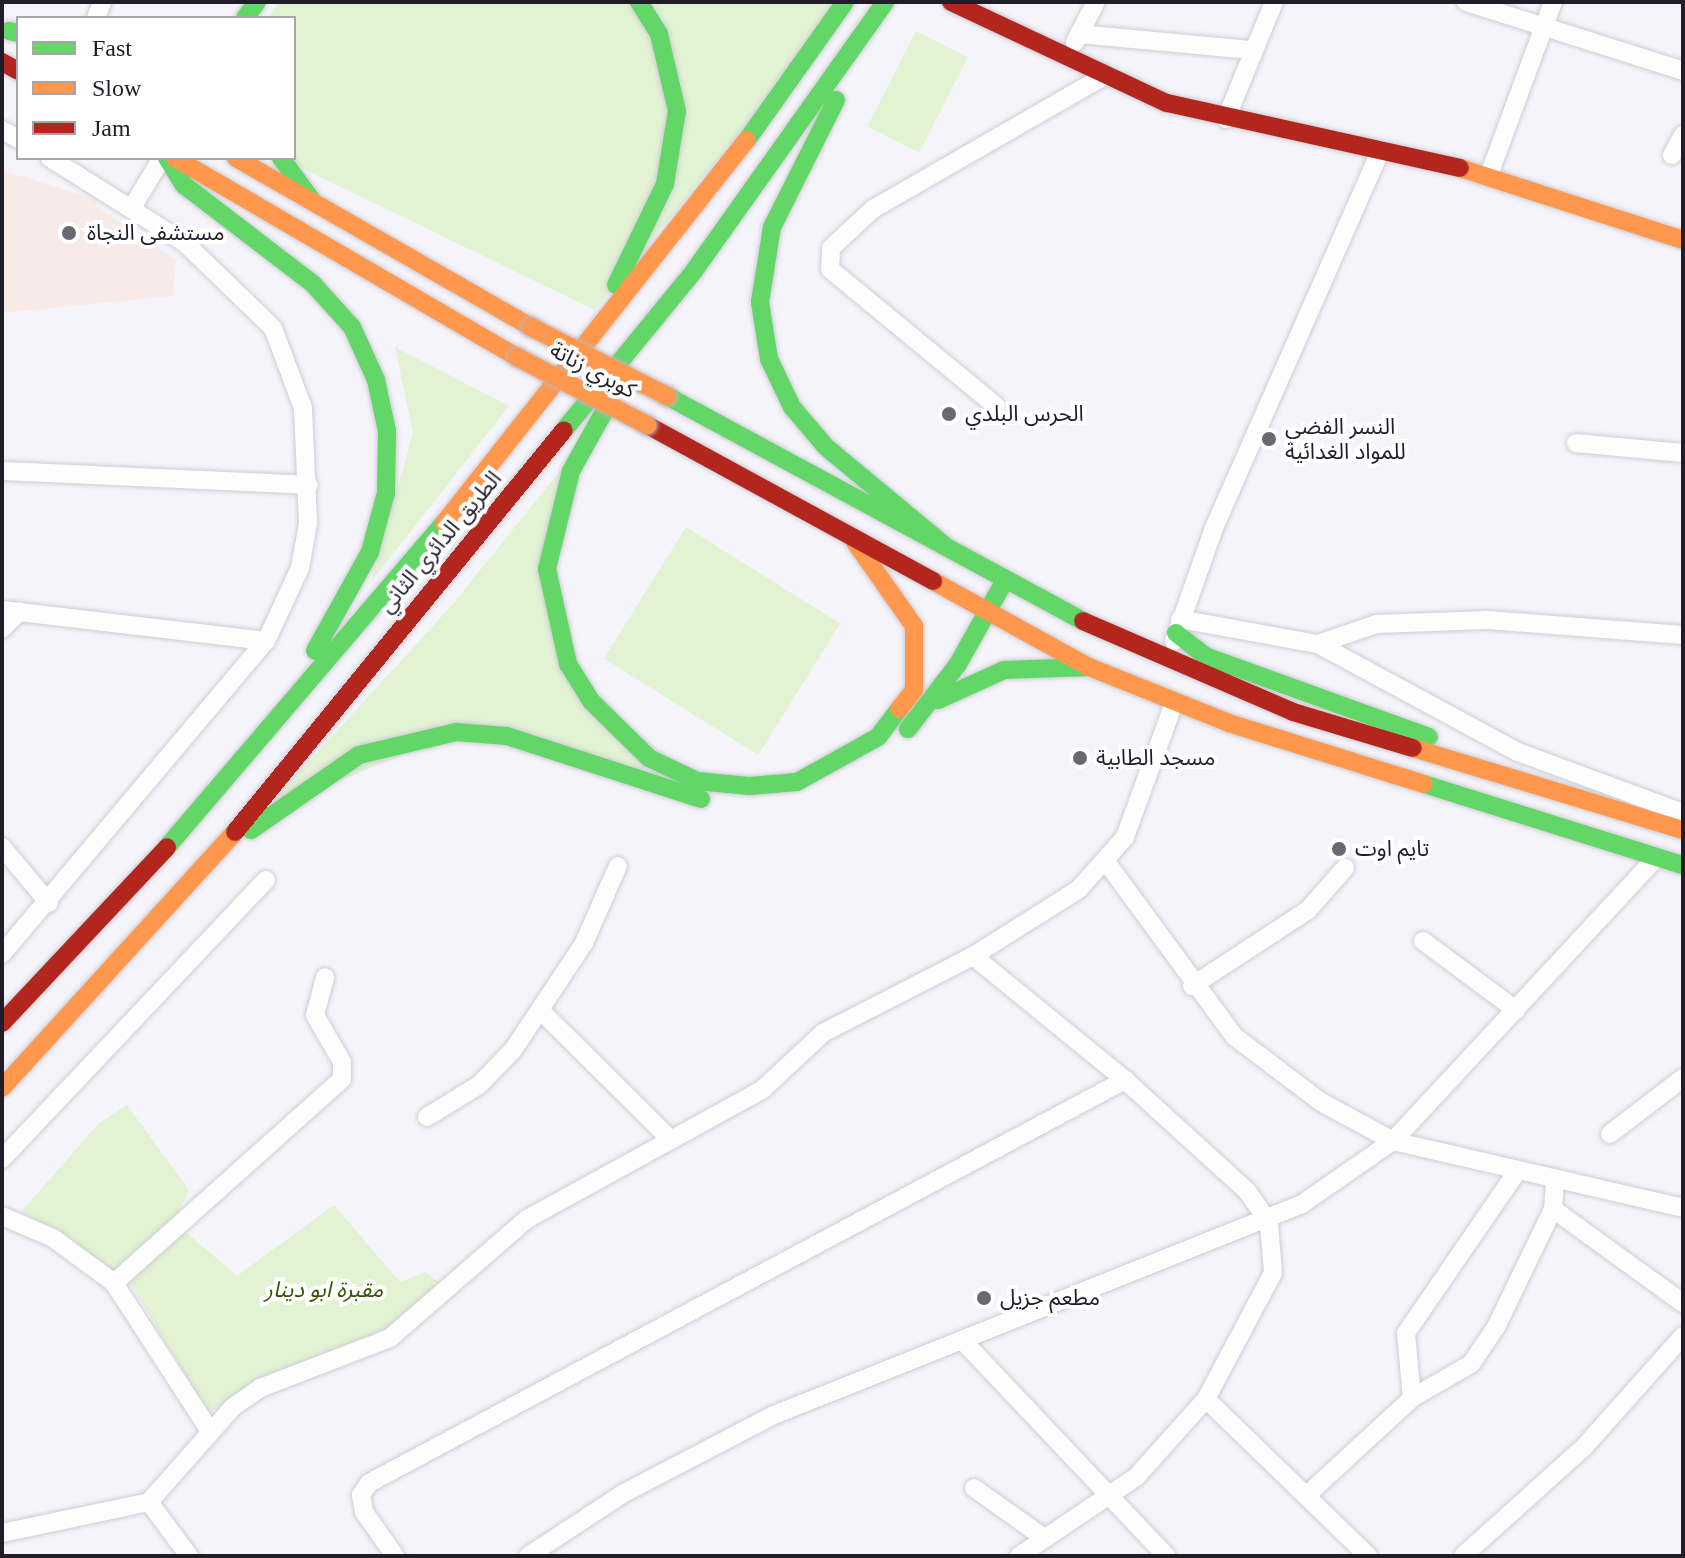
<!DOCTYPE html>
<html>
<head>
<meta charset="utf-8">
<style>
	body { margin:0 }
	#map { position:relative; width:1685px; height:1558px; overflow:hidden; background:#f5f4fb; font-family:"Times New Roman","Noto Sans Arabic",serif }
	div>[style] { position:absolute }
	.medical>* { inset:0; background:#f8ebe7 }
	.green>* { inset:0; background:#e1f3d2; transform-origin:0 0 }
	.roads { filter:drop-shadow(0 0 2px #ceccd4) drop-shadow(0 0 2px #ceccd4) }
	.street>* { height:18px; margin:-9px; padding:0 9px; transform-origin:9px; border-radius:9px; background:#fefdfe }
	.fast>* { height:18px; margin:-9px; padding:0 9px; transform-origin:9px; border-radius:9px; background:#63d668 }
	.slow>* { height:18px; margin:-9px; padding:0 9px; transform-origin:9px; border-radius:9px; background:#ff974d }
	.jam>* { height:18px; margin:-9px; padding:0 9px; transform-origin:9px; border-radius:9px; background:#b3261e }
	.bridges { filter:drop-shadow(0 0 2px #c1b5b5) drop-shadow(0 0 2px #c1b5b5) }
	.slow-bridge>* { height:18px; margin:-9px; padding:0 9px; transform-origin:9px; border-radius:9px; background:#ff974d }
	.dots>* { width:22px; height:22px; translate:-50% -50%; box-sizing:border-box; border:4px solid #fff; border-radius:50% }
	span { translate:-50% -50%; white-space:nowrap; text-align:center; line-height:1.15; -webkit-text-stroke:8px #fff; paint-order:stroke }
	.poi-label { font-size:22px; color:#201d28 }
	.left { translate:0 -50%; text-align:left }
	.street-label { font-size:22px; color:#201d28 }
	.park-label { font-size:22px; color:#335400; font-style:italic }
	.frame { position:absolute; inset:0; border:4px solid #201d28; pointer-events:none }
	.legend { position:absolute; left:16px; top:16px; width:280px; height:144px; box-sizing:border-box; background:#fff; border:2px solid #a6a5a9; margin:0; padding:10px 14px; list-style:none; font-size:24px; color:#201d28 }
	.legend li { display:flex; align-items:center; gap:16px; height:40px }
	.legend b { width:40px; border:2px solid #a6a5a9 }
</style>
</head>
<body>
<div id="map">
	<div class="medical">
		<div style="clip-path:polygon(2px 170px,97px 200px,96px 206px,176px 260px,173px 296px,2px 313px)"></div>
	</div>
	<div class="green">
		<div style="clip-path:polygon(278px 2px,845px 2px,595px 310px,281px 158px,294px 158px,294px 18px,268px 18px)"></div>
		<div style="left:916px;top:31px;width:58px;height:107px;rotate:27deg"></div>
		<div style="clip-path:polygon(395px 347px,509px 406px,371px 582px,413px 433px)"></div>
		<div style="clip-path:polygon(592px 431px,547px 569px,595px 706px,721px 792px,456px 732px,261px 814px,453px 604px)"></div>
		<div style="left:686px;top:527px;width:182px;height:155px;rotate:32deg"></div>
		<div style="clip-path:polygon(127px 1105px,189px 1190px,174px 1222px,237px 1276px,334px 1205px,400px 1282px,426px 1272px,445px 1287px,390px 1332px,256px 1384px,208px 1413px,130px 1282px,22px 1211px,98px 1124px)"></div>
	</div>
	<div class="roads">
		<div class="street">
			<div style="left:1466px;top:2px;width:228px;rotate:17.6deg"></div>
			<div style="left:96px;top:18px;width:17px;rotate:-69deg"></div>
			<div style="left:1079px;top:34px;width:175px;rotate:5.3deg"></div>
			<div style="left:1075px;top:42px;width:45px;rotate:-62.3deg"></div>
			<div style="left:1226px;top:119px;width:126px;rotate:-67.7deg"></div>
			<div style="left:2px;top:130px;width:18px;rotate:29deg"></div>
			<div style="left:1672px;top:155px;width:23px;rotate:-61deg"></div>
			<div style="left:1489px;top:175px;width:184px;rotate:-69.7deg"></div>
			<div style="left:133px;top:206px;width:56px;rotate:-58.9deg"></div>
			<div style="left:996px;top:406px;width:215px;rotate:-140.5deg"></div>
			<div style="left:830px;top:269px;width:21px;rotate:-87deg"></div>
			<div style="left:831px;top:248px;width:57px;rotate:-42.9deg"></div>
			<div style="left:873px;top:209px;width:265px;rotate:-29.9deg"></div>
			<div style="left:1576px;top:443px;width:107px;rotate:5.3deg"></div>
			<div style="left:2px;top:471px;width:307px;rotate:2.6deg"></div>
			<div style="left:2px;top:610px;width:266px;rotate:6.7deg"></div>
			<div style="left:1180px;top:619px;width:140px;rotate:10.3deg"></div>
			<div style="left:1318px;top:644px;width:227px;rotate:28.4deg"></div>
			<div style="left:1518px;top:752px;width:176px;rotate:20.3deg"></div>
			<div style="left:2px;top:629px;width:25px;rotate:-45deg"></div>
			<div style="left:1174px;top:641px;width:120px;rotate:-70.5deg"></div>
			<div style="left:1214px;top:528px;width:413px;rotate:-66.2deg"></div>
			<div style="left:1318px;top:644px;width:61px;rotate:-19deg"></div>
			<div style="left:1376px;top:624px;width:111px;rotate:-2.1deg"></div>
			<div style="left:1487px;top:620px;width:197px;rotate:4.4deg"></div>
			<div style="left:2px;top:847px;width:73px;rotate:50deg"></div>
			<div style="left:1107px;top:863px;width:216px;rotate:53.7deg"></div>
			<div style="left:1235px;top:1037px;width:108px;rotate:37.1deg"></div>
			<div style="left:1321px;top:1102px;width:82px;rotate:28.4deg"></div>
			<div style="left:1393px;top:1141px;width:298px;rotate:13deg"></div>
			<div style="left:1423px;top:941px;width:116px;rotate:36.6deg"></div>
			<div style="left:2px;top:954px;width:409px;rotate:-49.9deg"></div>
			<div style="left:266px;top:641px;width:81px;rotate:-65deg"></div>
			<div style="left:300px;top:568px;width:46px;rotate:-79.9deg"></div>
			<div style="left:308px;top:523px;width:115px;rotate:-92.5deg"></div>
			<div style="left:303px;top:408px;width:85px;rotate:-110.6deg"></div>
			<div style="left:273px;top:328px;width:122px;rotate:-136deg"></div>
			<div style="left:185px;top:243px;width:160px;rotate:-147.8deg"></div>
			<div style="left:973px;top:956px;width:196px;rotate:39.2deg"></div>
			<div style="left:1192px;top:986px;width:139px;rotate:-33.2deg"></div>
			<div style="left:1308px;top:910px;width:56px;rotate:-48.6deg"></div>
			<div style="left:541px;top:1011px;width:179px;rotate:44.8deg"></div>
			<div style="left:427px;top:1117px;width:61px;rotate:-31.6deg"></div>
			<div style="left:479px;top:1085px;width:49px;rotate:-45.8deg"></div>
			<div style="left:513px;top:1050px;width:128px;rotate:-56.4deg"></div>
			<div style="left:584px;top:943px;width:84px;rotate:-66.2deg"></div>
			<div style="left:1610px;top:1134px;width:92px;rotate:-37.5deg"></div>
			<div style="left:2px;top:1159px;width:384px;rotate:-46.6deg"></div>
			<div style="left:1553px;top:1209px;width:160px;rotate:35.9deg"></div>
			<div style="left:2px;top:1216px;width:56px;rotate:23.3deg"></div>
			<div style="left:53px;top:1238px;width:76px;rotate:36.4deg"></div>
			<div style="left:963px;top:1341px;width:296px;rotate:46.6deg"></div>
			<div style="left:1412px;top:1398px;width:68px;rotate:-30deg"></div>
			<div style="left:1471px;top:1364px;width:45px;rotate:-56deg"></div>
			<div style="left:1496px;top:1327px;width:131px;rotate:-64.2deg"></div>
			<div style="left:1553px;top:1209px;width:30px;rotate:-86deg"></div>
			<div style="left:1206px;top:1399px;width:226px;rotate:44.1deg"></div>
			<div style="left:210px;top:1431px;width:176px;rotate:-123deg"></div>
			<div style="left:114px;top:1283px;width:306px;rotate:-41.8deg"></div>
			<div style="left:342px;top:1079px;width:17px;rotate:-90deg"></div>
			<div style="left:342px;top:1062px;width:54px;rotate:-119.9deg"></div>
			<div style="left:315px;top:1015px;width:39px;rotate:-75deg"></div>
			<div style="left:974px;top:1488px;width:85px;rotate:35.4deg"></div>
			<div style="left:1307px;top:1495px;width:143px;rotate:-42.7deg"></div>
			<div style="left:1412px;top:1398px;width:65px;rotate:-95.3deg"></div>
			<div style="left:1406px;top:1333px;width:198px;rotate:-55.5deg"></div>
			<div style="left:149px;top:1502px;width:67px;rotate:53.5deg"></div>
			<div style="left:2px;top:1533px;width:150px;rotate:-11.9deg"></div>
			<div style="left:149px;top:1502px;width:127px;rotate:-48.5deg"></div>
			<div style="left:233px;top:1407px;width:33px;rotate:-35deg"></div>
			<div style="left:260px;top:1388px;width:139px;rotate:-21deg"></div>
			<div style="left:390px;top:1338px;width:181px;rotate:-41deg"></div>
			<div style="left:527px;top:1219px;width:269px;rotate:-28.8deg"></div>
			<div style="left:763px;top:1089px;width:82px;rotate:-43deg"></div>
			<div style="left:823px;top:1033px;width:169px;rotate:-27.2deg"></div>
			<div style="left:973px;top:956px;width:124px;rotate:-32.2deg"></div>
			<div style="left:1078px;top:890px;width:71px;rotate:-48.4deg"></div>
			<div style="left:1125px;top:837px;width:143px;rotate:-69.9deg"></div>
			<div style="left:395px;top:1556px;width:54px;rotate:-125.2deg"></div>
			<div style="left:364px;top:1512px;width:17px;rotate:-100deg"></div>
			<div style="left:361px;top:1495px;width:14px;rotate:-56deg"></div>
			<div style="left:369px;top:1483px;width:857px;rotate:-28.06deg"></div>
			<div style="left:1125px;top:1080px;width:165px;rotate:42.3deg"></div>
			<div style="left:1247px;top:1191px;width:39px;rotate:55deg"></div>
			<div style="left:1269px;top:1223px;width:50px;rotate:85.4deg"></div>
			<div style="left:1273px;top:1273px;width:143px;rotate:118deg"></div>
			<div style="left:1206px;top:1399px;width:105px;rotate:131.9deg"></div>
			<div style="left:1136px;top:1477px;width:141px;rotate:146deg"></div>
			<div style="left:528px;top:1556px;width:115px;rotate:-33.3deg"></div>
			<div style="left:624px;top:1493px;width:169px;rotate:-27.5deg"></div>
			<div style="left:774px;top:1415px;width:569px;rotate:-21.78deg"></div>
			<div style="left:1302px;top:1204px;width:111px;rotate:-34.7deg"></div>
			<div style="left:1393px;top:1141px;width:386px;rotate:-47.1deg"></div>
			<div style="left:1463px;top:1556px;width:164px;rotate:-42deg"></div>
			<div style="left:1585px;top:1446px;width:147px;rotate:-48.3deg"></div>
		</div>
		<div class="fast">
			<div style="left:245px;top:18px;width:20px;rotate:-53deg"></div>
			<div style="left:9px;top:31px;width:9px;rotate:13deg"></div>
			<div style="left:836px;top:100px;width:142px;rotate:116.7deg"></div>
			<div style="left:772px;top:227px;width:76px;rotate:99.1deg"></div>
			<div style="left:760px;top:302px;width:58px;rotate:81deg"></div>
			<div style="left:769px;top:359px;width:53px;rotate:64.4deg"></div>
			<div style="left:792px;top:407px;width:52px;rotate:49.6deg"></div>
			<div style="left:826px;top:447px;width:153px;rotate:39.7deg"></div>
			<div style="left:747px;top:140px;width:169px;rotate:-54.6deg"></div>
			<div style="left:167px;top:158px;width:32px;rotate:58deg"></div>
			<div style="left:184px;top:185px;width:163px;rotate:37.5deg"></div>
			<div style="left:313px;top:284px;width:58px;rotate:47.8deg"></div>
			<div style="left:352px;top:327px;width:58px;rotate:65.6deg"></div>
			<div style="left:376px;top:380px;width:52px;rotate:77.8deg"></div>
			<div style="left:387px;top:431px;width:62px;rotate:90.9deg"></div>
			<div style="left:386px;top:493px;width:61px;rotate:105.2deg"></div>
			<div style="left:370px;top:552px;width:113px;rotate:119.1deg"></div>
			<div style="left:281px;top:158px;width:51px;rotate:53.8deg"></div>
			<div style="left:616px;top:285px;width:112px;rotate:-64.1deg"></div>
			<div style="left:665px;top:184px;width:74px;rotate:-80.7deg"></div>
			<div style="left:677px;top:111px;width:79px;rotate:-103.2deg"></div>
			<div style="left:659px;top:34px;width:38px;rotate:-122deg"></div>
			<div style="left:667px;top:396px;width:473px;rotate:28.4deg"></div>
			<div style="left:610px;top:401px;width:80px;rotate:119.1deg"></div>
			<div style="left:571px;top:471px;width:101px;rotate:103.8deg"></div>
			<div style="left:547px;top:569px;width:97px;rotate:77.5deg"></div>
			<div style="left:568px;top:664px;width:44px;rotate:58.1deg"></div>
			<div style="left:591px;top:701px;width:81px;rotate:44.5deg"></div>
			<div style="left:649px;top:758px;width:53px;rotate:25.6deg"></div>
			<div style="left:697px;top:781px;width:52px;rotate:5.5deg"></div>
			<div style="left:749px;top:786px;width:48px;rotate:-4.8deg"></div>
			<div style="left:797px;top:782px;width:93px;rotate:-29.1deg"></div>
			<div style="left:878px;top:737px;width:35px;rotate:-53deg"></div>
			<div style="left:564px;top:430px;width:205px;rotate:-50.7deg"></div>
			<div style="left:694px;top:271px;width:330px;rotate:-54.6deg"></div>
			<div style="left:1176px;top:633px;width:37px;rotate:38deg"></div>
			<div style="left:1205px;top:656px;width:238px;rotate:19.9deg"></div>
			<div style="left:938px;top:700px;width:72px;rotate:-24.4deg"></div>
			<div style="left:1004px;top:670px;width:85px;rotate:-2deg"></div>
			<div style="left:908px;top:729px;width:82px;rotate:-52.4deg"></div>
			<div style="left:958px;top:664px;width:94px;rotate:-60.7deg"></div>
			<div style="left:1424px;top:784px;width:271px;rotate:17.4deg"></div>
			<div style="left:251px;top:830px;width:131px;rotate:-34.8deg"></div>
			<div style="left:359px;top:755px;width:100px;rotate:-13.3deg"></div>
			<div style="left:456px;top:732px;width:51px;rotate:4.5deg"></div>
			<div style="left:507px;top:736px;width:204px;rotate:18deg"></div>
			<div style="left:167px;top:847px;width:426px;rotate:-49.5deg"></div>
		</div>
		<div class="slow">
			<div style="left:175px;top:158px;width:396px;rotate:30.2deg"></div>
			<div style="left:236px;top:158px;width:340px;rotate:29.8deg"></div>
			<div style="left:1460px;top:168px;width:234px;rotate:17.9deg"></div>
			<div style="left:444px;top:523px;width:488px;rotate:-51.7deg"></div>
			<div style="left:855px;top:542px;width:103px;rotate:54.9deg"></div>
			<div style="left:914px;top:626px;width:64px;rotate:90deg"></div>
			<div style="left:914px;top:690px;width:24px;rotate:128deg"></div>
			<div style="left:933px;top:581px;width:178px;rotate:28.9deg"></div>
			<div style="left:1089px;top:667px;width:151px;rotate:21.8deg"></div>
			<div style="left:1229px;top:723px;width:204px;rotate:17.4deg"></div>
			<div style="left:1413px;top:748px;width:282px;rotate:16.9deg"></div>
			<div style="left:2px;top:1088px;width:346px;rotate:-47.7deg"></div>
		</div>
		<div class="jam">
			<div style="left:951px;top:2px;width:238px;rotate:25.1deg"></div>
			<div style="left:1167px;top:103px;width:300px;rotate:12.5deg"></div>
			<div style="left:2px;top:62px;width:18px;rotate:29deg"></div>
			<div style="left:647px;top:425px;width:326px;rotate:28.6deg"></div>
			<div style="left:1083px;top:621px;width:229px;rotate:23.4deg"></div>
			<div style="left:1293px;top:712px;width:125px;rotate:16.7deg"></div>
			<div style="left:235px;top:832px;width:519px;rotate:-50.7deg"></div>
			<div style="left:2px;top:1023px;width:241px;rotate:-46.8deg"></div>
		</div>
	</div>
	<div class="bridges">
		<div class="slow-bridge">
			<div style="left:531px;top:327px;width:153px;rotate:26.9deg"></div>
			<div style="left:517px;top:357px;width:147px;rotate:27.6deg"></div>
		</div>
	</div>
	<div class="dots">
		<div style="left:69px;top:233px;background:#6b6872"></div>
		<div style="left:949px;top:414px;background:#6b6872"></div>
		<div style="left:1269px;top:439px;background:#6b6872"></div>
		<div style="left:1080px;top:758px;background:#6b6872"></div>
		<div style="left:1339px;top:849px;background:#6b6872"></div>
		<div style="left:984px;top:1298px;background:#6b6872"></div>
	</div>
	<div class="poi-label">
		<span class="left" style="left:87px;top:233px">مستشفى النجاة</span>
		<span class="left" style="left:965px;top:414px">الحرس البلدي</span>
		<span class="left" style="left:1285px;top:439px">النسر الفضي<br>للمواد الغدائية</span>
		<span class="left" style="left:1096px;top:758px">مسجد الطابية</span>
		<span class="left" style="left:1355px;top:849px">تايم اوت</span>
		<span class="left" style="left:1000px;top:1298px">مطعم جزيل</span>
	</div>
	<div class="street-label">
		<span style="left:593px;top:370px;rotate:28deg">كوبري زناتة</span>
		<span style="left:440px;top:542px;rotate:-50deg">الطريق الدائري الثاني</span>
	</div>
	<div class="park-label">
		<span style="left:324px;top:1290px">مقبرة ابو دينار</span>
	</div>
	<div class="frame"></div>
	<ul class="legend">
	<li><b style="height:10px;background:#63d668"></b>Fast</li>
	<li><b style="height:10px;background:#ff974d"></b>Slow</li>
	<li><b style="height:10px;background:#b3261e"></b>Jam</li>
	</ul>
</div>
</body>
</html>
